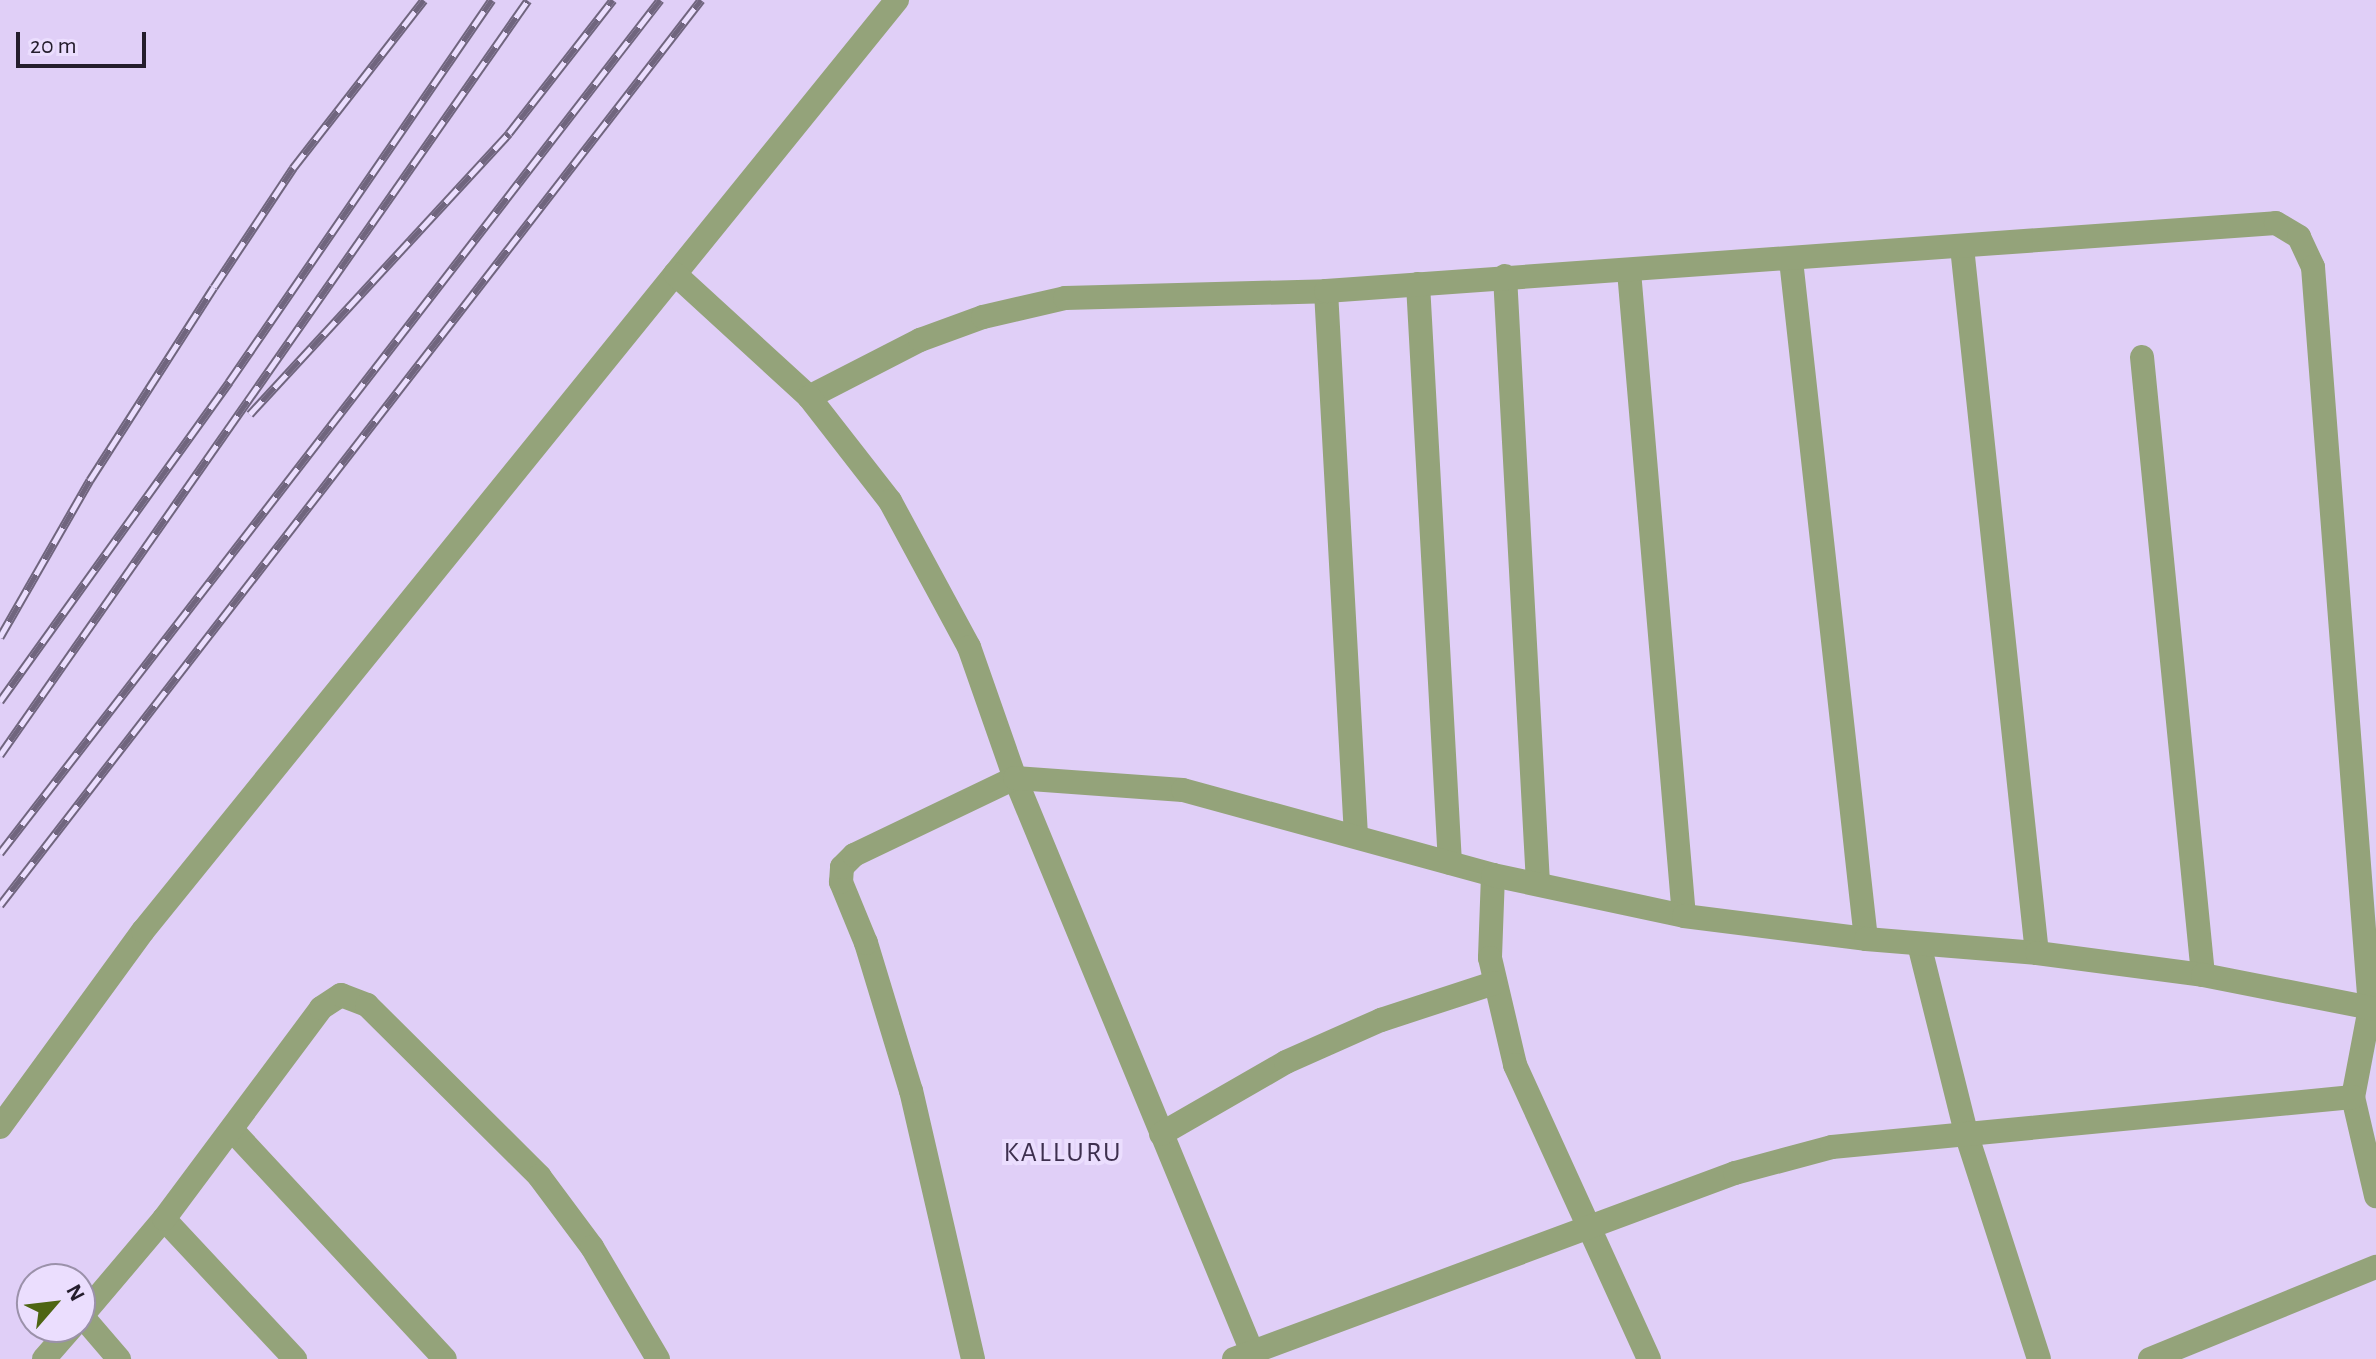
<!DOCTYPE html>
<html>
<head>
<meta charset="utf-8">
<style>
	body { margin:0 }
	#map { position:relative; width:2376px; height:1359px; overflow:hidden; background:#e0cff7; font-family:"Alegreya Sans",sans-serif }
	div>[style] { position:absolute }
	.service>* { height:24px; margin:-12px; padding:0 12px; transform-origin:12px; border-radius:12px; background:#94a37a }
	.minor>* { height:24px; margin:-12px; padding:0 12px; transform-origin:12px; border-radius:12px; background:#94a37a }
	.rail>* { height:9px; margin-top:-4.5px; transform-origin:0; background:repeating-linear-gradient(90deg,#ebdefe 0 18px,#70657e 0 36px); box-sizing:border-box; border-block:2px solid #70657e }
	span { translate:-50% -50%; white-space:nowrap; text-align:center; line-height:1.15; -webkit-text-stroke:8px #ebdefe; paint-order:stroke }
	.quarter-label { font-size:28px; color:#3e304f; letter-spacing:2px }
	.north { position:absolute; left:16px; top:1263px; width:80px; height:80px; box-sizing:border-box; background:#ebdefe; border:2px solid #9b91aa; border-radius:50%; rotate:62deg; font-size:22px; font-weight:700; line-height:32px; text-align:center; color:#241d2c }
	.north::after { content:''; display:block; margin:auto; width:28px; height:36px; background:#4e6513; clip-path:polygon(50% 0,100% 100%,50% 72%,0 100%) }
	.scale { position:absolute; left:16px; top:32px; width:130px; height:36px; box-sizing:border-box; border:4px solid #241d2c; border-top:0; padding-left:10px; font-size:24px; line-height:28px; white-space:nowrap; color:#241d2c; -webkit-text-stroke:6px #ebdefe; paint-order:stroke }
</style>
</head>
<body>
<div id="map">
	<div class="service">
		<div style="left:675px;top:274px;width:353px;rotate:-51deg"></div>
	</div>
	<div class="minor">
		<div style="left:1962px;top:247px;width:710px;rotate:83.94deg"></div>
		<div style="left:1791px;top:260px;width:683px;rotate:83.7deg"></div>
		<div style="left:1629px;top:271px;width:647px;rotate:85.13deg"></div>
		<div style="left:1505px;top:276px;width:609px;rotate:86.89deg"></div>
		<div style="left:1418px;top:284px;width:580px;rotate:86.84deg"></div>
		<div style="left:1326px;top:291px;width:546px;rotate:86.85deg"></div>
		<div style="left:2142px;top:357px;width:621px;rotate:84.36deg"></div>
		<div style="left:809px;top:397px;width:125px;rotate:-27.2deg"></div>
		<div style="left:920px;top:340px;width:67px;rotate:-20.1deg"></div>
		<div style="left:983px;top:317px;width:84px;rotate:-13deg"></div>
		<div style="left:1065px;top:298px;width:261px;rotate:-1.5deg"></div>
		<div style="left:1326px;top:291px;width:952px;rotate:-4.09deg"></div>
		<div style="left:2276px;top:223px;width:27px;rotate:31deg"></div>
		<div style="left:2299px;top:237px;width:33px;rotate:65deg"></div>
		<div style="left:2313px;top:267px;width:743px;rotate:85.6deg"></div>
		<div style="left:2370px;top:1008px;width:91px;rotate:100.8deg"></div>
		<div style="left:2353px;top:1097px;width:102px;rotate:76.9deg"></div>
		<div style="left:1493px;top:875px;width:83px;rotate:92.1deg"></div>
		<div style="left:1490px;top:958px;width:110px;rotate:76.8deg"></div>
		<div style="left:1515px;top:1065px;width:323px;rotate:65.5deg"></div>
		<div style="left:1919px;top:944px;width:195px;rotate:76deg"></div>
		<div style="left:1966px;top:1133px;width:237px;rotate:72.1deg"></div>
		<div style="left:0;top:1127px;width:243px;rotate:-53.9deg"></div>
		<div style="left:143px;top:931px;width:845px;rotate:-51deg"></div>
		<div style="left:675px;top:274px;width:182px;rotate:42.5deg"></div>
		<div style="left:809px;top:397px;width:132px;rotate:52.1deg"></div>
		<div style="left:890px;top:501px;width:166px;rotate:61.6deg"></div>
		<div style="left:969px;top:647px;width:139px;rotate:70.7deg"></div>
		<div style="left:1015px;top:778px;width:629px;rotate:67.56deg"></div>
		<div style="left:233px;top:1131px;width:311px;rotate:47.1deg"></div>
		<div style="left:1161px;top:1134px;width:144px;rotate:-29.9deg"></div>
		<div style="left:1286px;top:1062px;width:104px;rotate:-23.9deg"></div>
		<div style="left:1381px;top:1020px;width:119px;rotate:-18.1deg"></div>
		<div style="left:164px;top:1219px;width:192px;rotate:46.9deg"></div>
		<div style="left:82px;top:1316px;width:57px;rotate:49.3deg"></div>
		<div style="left:80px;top:1318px;width:130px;rotate:-49.7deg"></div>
		<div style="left:164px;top:1219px;width:263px;rotate:-53.3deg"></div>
		<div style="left:321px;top:1008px;width:24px;rotate:-33deg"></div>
		<div style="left:341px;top:995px;width:28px;rotate:21deg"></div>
		<div style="left:367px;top:1005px;width:243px;rotate:44.8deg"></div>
		<div style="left:539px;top:1176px;width:89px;rotate:53.3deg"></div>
		<div style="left:592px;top:1247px;width:130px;rotate:59.5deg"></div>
		<div style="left:44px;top:1359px;width:43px;rotate:-48.8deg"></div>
		<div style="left:973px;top:1359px;width:275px;rotate:-103deg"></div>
		<div style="left:911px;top:1091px;width:155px;rotate:-106.9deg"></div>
		<div style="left:866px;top:943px;width:66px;rotate:-112.3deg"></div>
		<div style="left:841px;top:882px;width:15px;rotate:-86deg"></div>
		<div style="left:842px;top:867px;width:17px;rotate:-45deg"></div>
		<div style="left:854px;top:855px;width:178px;rotate:-25.6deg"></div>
		<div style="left:1015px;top:778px;width:168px;rotate:4.1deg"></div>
		<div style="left:1183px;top:790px;width:321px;rotate:15.3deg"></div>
		<div style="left:1493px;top:875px;width:195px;rotate:12.1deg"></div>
		<div style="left:1684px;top:916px;width:183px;rotate:7.2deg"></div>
		<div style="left:1866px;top:939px;width:172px;rotate:4.7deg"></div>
		<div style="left:2037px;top:953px;width:167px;rotate:7.5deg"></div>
		<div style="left:2203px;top:975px;width:176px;rotate:11.1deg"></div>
		<div style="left:1234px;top:1359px;width:534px;rotate:-20.37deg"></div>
		<div style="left:1735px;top:1173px;width:100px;rotate:-15deg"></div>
		<div style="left:1832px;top:1147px;width:523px;rotate:-5.48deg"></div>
		<div style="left:2150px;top:1359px;width:244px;rotate:-22.2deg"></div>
	</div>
	<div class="rail">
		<div style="left:250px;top:414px;width:382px;rotate:-47.3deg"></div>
		<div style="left:509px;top:133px;width:169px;rotate:-52deg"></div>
		<div style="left:0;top:637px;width:181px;rotate:-60.2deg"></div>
		<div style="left:90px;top:480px;width:229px;rotate:-57.3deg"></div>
		<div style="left:214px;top:287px;width:143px;rotate:-56.4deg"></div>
		<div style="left:293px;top:168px;width:213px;rotate:-52.1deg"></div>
		<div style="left:0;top:701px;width:393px;rotate:-54.3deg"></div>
		<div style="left:229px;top:382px;width:464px;rotate:-55.5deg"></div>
		<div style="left:0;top:755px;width:921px;rotate:-55.03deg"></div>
		<div style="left:0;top:853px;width:1079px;rotate:-52.27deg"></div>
		<div style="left:0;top:905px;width:1145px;rotate:-52.24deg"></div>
	</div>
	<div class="quarter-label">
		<span style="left:1063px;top:1153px">KALLURU</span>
	</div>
	<div class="north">N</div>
	<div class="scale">20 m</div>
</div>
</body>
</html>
